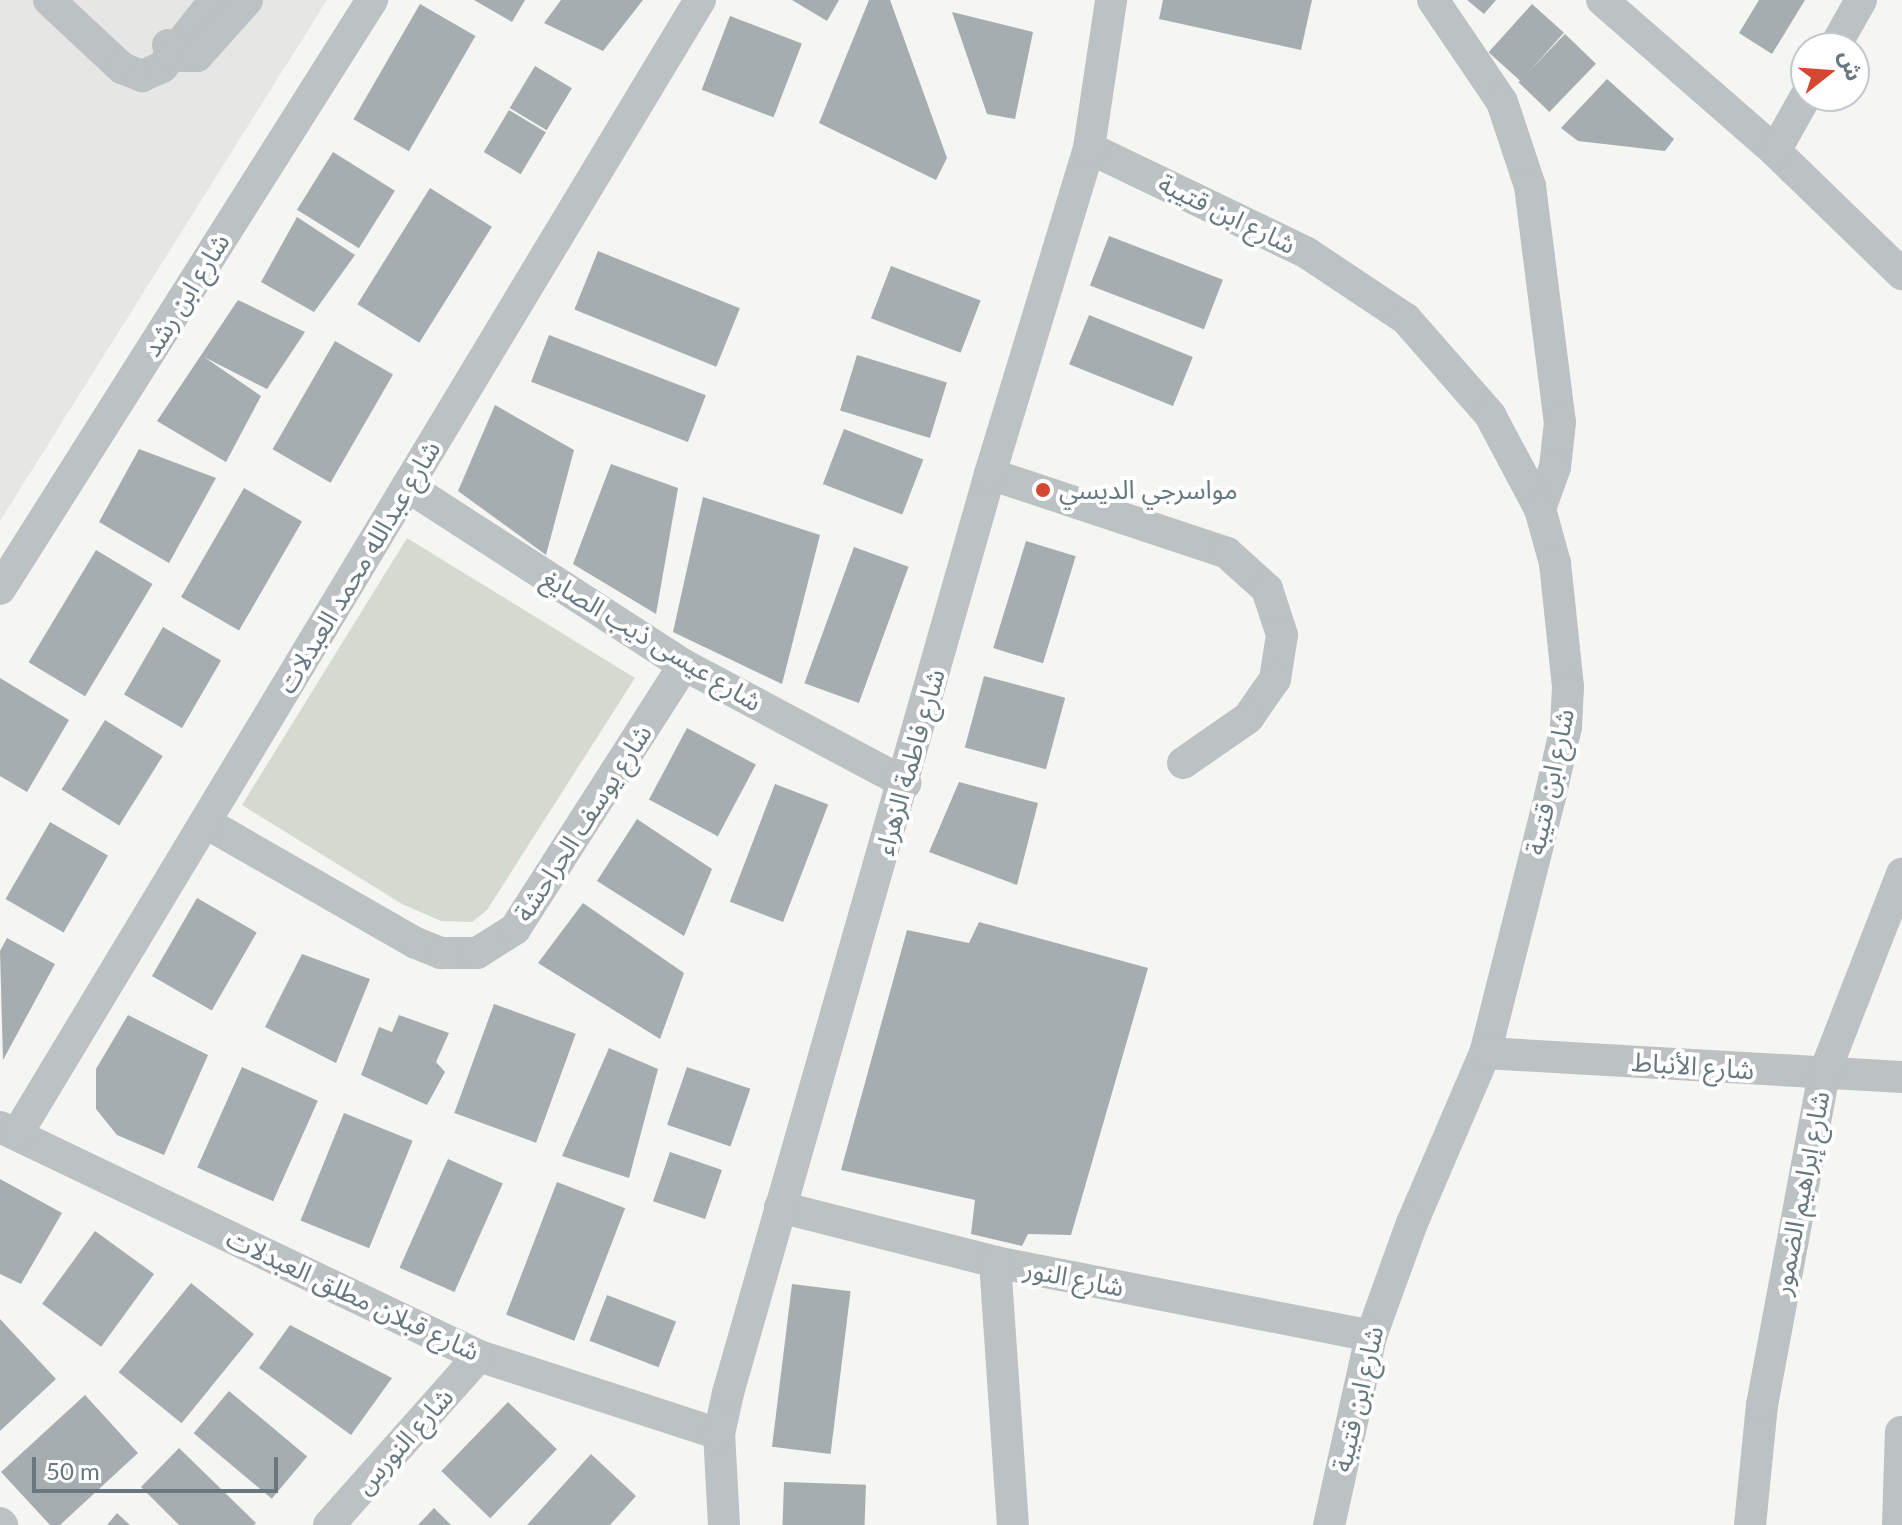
<!DOCTYPE html>
<html>
<head>
<meta charset="utf-8">
<style>
	body { margin:0 }
	#map { position:relative; width:1902px; height:1525px; overflow:hidden; background:#f5f5f2; font-family:Lato,"Noto Sans Arabic",sans-serif }
	div>[style] { position:absolute }
	.built>* { inset:0; background:#e6e6e5 }
	.green>* { inset:0; background:#d5dad1 }
	.building>* { inset:0; background:#a5adb0; transform-origin:0 0 }
	.minor>* { height:32px; margin:-16px; padding:0 16px; transform-origin:16px; border-radius:16px; background:#bcc1c3 }
	.dots>* { width:22px; height:22px; translate:-50% -50%; box-sizing:border-box; border:4px solid #fff; border-radius:50% }
	span { translate:-50% -50%; white-space:nowrap; text-align:center; line-height:1.15; -webkit-text-stroke:8px #fff; paint-order:stroke }
	.street-label { font-size:26px; color:#677880 }
	.poi-label { font-size:26px; color:#677880 }
	.left { translate:0 -50%; text-align:left }
	.north { position:absolute; left:1790px; top:32px; width:80px; height:80px; box-sizing:border-box; background:#fff; border:2px solid #c2c9cc; border-radius:50%; rotate:73deg; font-size:22px; font-weight:700; line-height:32px; text-align:center; color:#677880 }
	.north::after { content:''; display:block; margin:auto; width:28px; height:36px; background:#d44733; clip-path:polygon(50% 0,100% 100%,50% 72%,0 100%) }
	.scale { position:absolute; left:32px; top:1457px; width:246px; height:36px; box-sizing:border-box; border:4px solid #677880; border-top:0; padding-left:10px; font-size:24px; line-height:28px; white-space:nowrap; color:#677880; -webkit-text-stroke:6px #fff; paint-order:stroke }
</style>
</head>
<body>
<div id="map">
	<div class="built">
		<div style="clip-path:polygon(0 0,327px 0,0 521px)"></div>
	</div>
	<div class="green">
		<div style="clip-path:polygon(407px 538px,635px 678px,487px 910px,472px 922px,441px 921px,402px 904px,242px 805px)"></div>
	</div>
	<div class="building">
		<div style="clip-path:polygon(474px 0,525px 0,512px 22px)"></div>
		<div style="clip-path:polygon(561px 0,643px 0,603px 51px,544px 23px)"></div>
		<div style="clip-path:polygon(792px 0,839px 0,827px 21px)"></div>
		<div style="clip-path:polygon(869px 0,890px 0,947px 158px,936px 180px,819px 123px)"></div>
		<div style="clip-path:polygon(1163px 0,1312px 0,1301px 50px,1159px 19px)"></div>
		<div style="clip-path:polygon(1467px 0,1496px 0,1484px 14px)"></div>
		<div style="clip-path:polygon(1759px 0,1805px 0,1772px 54px,1739px 33px)"></div>
		<div style="left:420px;top:4px;width:64px;height:133px;rotate:30deg"></div>
		<div style="left:1532px;top:4px;width:43px;height:65px;rotate:42deg"></div>
		<div style="clip-path:polygon(952px 12px,1033px 32px,1015px 119px,987px 114px)"></div>
		<div style="left:730px;top:16px;width:77px;height:79px;rotate:21deg"></div>
		<div style="left:1565px;top:34px;width:43px;height:67px;rotate:44deg"></div>
		<div style="left:535px;top:66px;width:43px;height:49px;rotate:31deg"></div>
		<div style="clip-path:polygon(1607px 79px,1674px 139px,1665px 151px,1578px 141px,1561px 128px)"></div>
		<div style="left:509px;top:110px;width:43px;height:49px;rotate:31deg"></div>
		<div style="left:333px;top:152px;width:73px;height:68px;rotate:32deg"></div>
		<div style="left:430px;top:188px;width:73px;height:137px;rotate:32deg"></div>
		<div style="clip-path:polygon(297px 217px,355px 255px,314px 312px,261px 282px)"></div>
		<div style="left:1109px;top:236px;width:122px;height:53px;rotate:21deg"></div>
		<div style="left:598px;top:251px;width:153px;height:63px;rotate:22deg"></div>
		<div style="left:891px;top:266px;width:96px;height:56px;rotate:21deg"></div>
		<div style="clip-path:polygon(238px 300px,305px 332px,267px 389px,204px 357px,261px 396px,226px 462px,157px 421px)"></div>
		<div style="left:1089px;top:315px;width:112px;height:53px;rotate:22deg"></div>
		<div style="left:549px;top:335px;width:168px;height:50px;rotate:21deg"></div>
		<div style="left:335px;top:341px;width:67px;height:125px;rotate:30deg"></div>
		<div style="left:857px;top:355px;width:94px;height:58px;rotate:17deg"></div>
		<div style="clip-path:polygon(495px 405px,574px 450px,546px 555px,458px 491px)"></div>
		<div style="left:844px;top:429px;width:85px;height:59px;rotate:21deg"></div>
		<div style="clip-path:polygon(139px 449px,216px 478px,169px 563px,99px 522px)"></div>
		<div style="clip-path:polygon(611px 464px,678px 488px,656px 614px,573px 564px)"></div>
		<div style="left:244px;top:488px;width:67px;height:126px;rotate:30deg"></div>
		<div style="clip-path:polygon(703px 497px,820px 535px,782px 684px,673px 632px)"></div>
		<div style="left:1026px;top:541px;width:52px;height:112px;rotate:17deg"></div>
		<div style="left:854px;top:547px;width:58px;height:145px;rotate:20deg"></div>
		<div style="left:96px;top:550px;width:66px;height:131px;rotate:31deg"></div>
		<div style="left:163px;top:627px;width:67px;height:78px;rotate:30deg"></div>
		<div style="left:984px;top:676px;width:84px;height:74px;rotate:15deg"></div>
		<div style="clip-path:polygon(0 678px,69px 720px,27px 792px,0 776px)"></div>
		<div style="left:105px;top:720px;width:68px;height:82px;rotate:32deg"></div>
		<div style="left:687px;top:728px;width:78px;height:81px;rotate:28deg"></div>
		<div style="clip-path:polygon(959px 782px,1038px 803px,1017px 885px,929px 852px)"></div>
		<div style="left:775px;top:784px;width:57px;height:126px;rotate:21deg"></div>
		<div style="clip-path:polygon(637px 819px,712px 869px,684px 936px,597px 881px)"></div>
		<div style="left:50px;top:822px;width:67px;height:89px;rotate:30deg"></div>
		<div style="left:197px;top:898px;width:69px;height:90px;rotate:30deg"></div>
		<div style="clip-path:polygon(583px 903px,684px 973px,660px 1039px,538px 963px)"></div>
		<div style="clip-path:polygon(979px 922px,1148px 968px,1071px 1235px,1028px 1234px,1022px 1246px,971px 1234px,975px 1200px,841px 1170px,907px 930px,969px 943px)"></div>
		<div style="clip-path:polygon(7px 938px,55px 964px,3px 1060px,0 951px)"></div>
		<div style="clip-path:polygon(302px 954px,370px 979px,336px 1063px,265px 1027px)"></div>
		<div style="left:494px;top:1004px;width:87px;height:116px;rotate:20deg"></div>
		<div style="clip-path:polygon(128px 1015px,208px 1055px,164px 1155px,117px 1135px,96px 1109px,96px 1069px)"></div>
		<div style="clip-path:polygon(399px 1015px,449px 1033px,436px 1062px,445px 1072px,427px 1105px,361px 1075px,379px 1027px,392px 1032px)"></div>
		<div style="clip-path:polygon(609px 1048px,658px 1069px,629px 1178px,562px 1156px)"></div>
		<div style="left:242px;top:1067px;width:83px;height:110px;rotate:24deg"></div>
		<div style="left:687px;top:1067px;width:67px;height:61px;rotate:19deg"></div>
		<div style="left:344px;top:1113px;width:74px;height:116px;rotate:22deg"></div>
		<div style="left:670px;top:1152px;width:55px;height:52px;rotate:19deg"></div>
		<div style="left:448px;top:1159px;width:60px;height:119px;rotate:24deg"></div>
		<div style="clip-path:polygon(0 1179px,62px 1213px,21px 1284px,0 1274px)"></div>
		<div style="left:557px;top:1182px;width:73px;height:142px;rotate:21deg"></div>
		<div style="left:95px;top:1231px;width:73px;height:90px;rotate:36deg"></div>
		<div style="left:191px;top:1283px;width:81px;height:115px;rotate:39deg"></div>
		<div style="left:792px;top:1284px;width:59px;height:164px;rotate:7deg"></div>
		<div style="left:607px;top:1295px;width:74px;height:49px;rotate:21deg"></div>
		<div style="clip-path:polygon(0 1319px,56px 1379px,0 1431px)"></div>
		<div style="clip-path:polygon(290px 1325px,392px 1378px,351px 1435px,259px 1368px)"></div>
		<div style="left:229px;top:1391px;width:102px;height:55px;rotate:40deg"></div>
		<div style="clip-path:polygon(85px 1395px,138px 1453px,60px 1525px,50px 1525px,1px 1472px)"></div>
		<div style="left:508px;top:1402px;width:68px;height:96px;rotate:44deg"></div>
		<div style="clip-path:polygon(179px 1448px,256px 1523px,254px 1525px,179px 1525px,141px 1487px)"></div>
		<div style="clip-path:polygon(591px 1454px,636px 1496px,610px 1525px,527px 1525px)"></div>
		<div style="left:784px;top:1482px;width:82px;height:43px;rotate:2deg"></div>
		<div style="clip-path:polygon(434px 1508px,451px 1525px,418px 1525px)"></div>
		<div style="clip-path:polygon(117px 1513px,130px 1525px,107px 1525px)"></div>
	</div>
	<div class="minor">
		<div style="left:49px;top:0;width:100px;rotate:43deg"></div>
		<div style="left:122px;top:68px;width:22px;rotate:22deg"></div>
		<div style="left:142px;top:76px;width:22px;rotate:-24deg"></div>
		<div style="left:162px;top:67px;width:85px;rotate:-51.7deg"></div>
		<div style="left:1433px;top:0;width:123px;rotate:55.9deg"></div>
		<div style="left:1502px;top:102px;width:89px;rotate:71.6deg"></div>
		<div style="left:1530px;top:186px;width:238px;rotate:82.8deg"></div>
		<div style="left:1560px;top:422px;width:45px;rotate:96.3deg"></div>
		<div style="left:1555px;top:467px;width:45px;rotate:109.7deg"></div>
		<div style="left:1602px;top:0;width:230px;rotate:41.1deg"></div>
		<div style="left:1775px;top:151px;width:177px;rotate:44.1deg"></div>
		<div style="left:168px;top:45px;width:12px;rotate:70deg"></div>
		<div style="left:172px;top:56px;width:25px"></div>
		<div style="left:197px;top:56px;width:75px;rotate:-48.2deg"></div>
		<div style="left:1834px;top:48px;width:55px;rotate:-60.6deg"></div>
		<div style="left:1089px;top:148px;width:242px;rotate:25.7deg"></div>
		<div style="left:1307px;top:253px;width:119px;rotate:33.7deg"></div>
		<div style="left:1406px;top:319px;width:128px;rotate:48.8deg"></div>
		<div style="left:1490px;top:415px;width:106px;rotate:62deg"></div>
		<div style="left:1540px;top:509px;width:56px;rotate:74.5deg"></div>
		<div style="left:1555px;top:563px;width:125px;rotate:84deg"></div>
		<div style="left:1568px;top:687px;width:40px;rotate:92.9deg"></div>
		<div style="left:1566px;top:727px;width:72px;rotate:102.9deg"></div>
		<div style="left:1550px;top:797px;width:264px;rotate:104.2deg"></div>
		<div style="left:1485px;top:1053px;width:185px;rotate:113.2deg"></div>
		<div style="left:1412px;top:1223px;width:120px;rotate:109.9deg"></div>
		<div style="left:1371px;top:1336px;width:194px;rotate:102.5deg"></div>
		<div style="left:1775px;top:151px;width:63px;rotate:-60.6deg"></div>
		<div style="left:990px;top:474px;width:250px;rotate:18.4deg"></div>
		<div style="left:1227px;top:553px;width:54px;rotate:42deg"></div>
		<div style="left:1267px;top:589px;width:48px;rotate:71.9deg"></div>
		<div style="left:1282px;top:635px;width:45px;rotate:99deg"></div>
		<div style="left:1275px;top:679px;width:47px;rotate:124.7deg"></div>
		<div style="left:1248px;top:718px;width:79px;rotate:145.3deg"></div>
		<div style="left:407px;top:486px;width:330px;rotate:32.9deg"></div>
		<div style="left:684px;top:665px;width:251px;rotate:28.1deg"></div>
		<div style="left:0;top:589px;width:697px;rotate:-57.72deg"></div>
		<div style="left:208px;top:824px;width:240px;rotate:29.8deg"></div>
		<div style="left:416px;top:943px;width:27px;rotate:22deg"></div>
		<div style="left:441px;top:953px;width:36px"></div>
		<div style="left:477px;top:953px;width:45px;rotate:-32.3deg"></div>
		<div style="left:515px;top:929px;width:313px;rotate:-57.4deg"></div>
		<div style="left:1485px;top:1053px;width:418px;rotate:3.3deg"></div>
		<div style="left:0;top:1127px;width:531px;rotate:25.55deg"></div>
		<div style="left:479px;top:1356px;width:252px;rotate:18deg"></div>
		<div style="left:17px;top:1134px;width:1324px;rotate:-58.94deg"></div>
		<div style="left:780px;top:1207px;width:222px;rotate:14.3deg"></div>
		<div style="left:995px;top:1262px;width:383px;rotate:11.1deg"></div>
		<div style="left:995px;top:1262px;width:264px;rotate:86.1deg"></div>
		<div style="left:0;top:1523px;width:3px;rotate:45deg"></div>
		<div style="left:329px;top:1525px;width:226px;rotate:-48.4deg"></div>
		<div style="left:724px;top:1525px;width:91px;rotate:-93.1deg"></div>
		<div style="left:719px;top:1434px;width:42px;rotate:-77.6deg"></div>
		<div style="left:728px;top:1393px;width:956px;rotate:-74.09deg"></div>
		<div style="left:990px;top:474px;width:341px;rotate:-73.1deg"></div>
		<div style="left:1089px;top:148px;width:150px;rotate:-81.5deg"></div>
		<div style="left:1750px;top:1525px;width:121px;rotate:-84.3deg"></div>
		<div style="left:1762px;top:1405px;width:337px;rotate:-79.4deg"></div>
		<div style="left:1824px;top:1074px;width:215px;rotate:-68.7deg"></div>
		<div style="left:1898px;top:1525px;width:93px;rotate:-88.2deg"></div>
	</div>
	<div class="dots">
		<div style="left:1043px;top:490px;background:#d44733"></div>
	</div>
	<div class="street-label">
		<span style="left:1227px;top:214px;rotate:26deg">شارع ابن قتيبة</span>
		<span style="left:186px;top:295px;rotate:-58deg">شارع ابن رشد</span>
		<span style="left:359px;top:567px;rotate:-59deg">شارع عبدالله محمد العبدلات</span>
		<span style="left:652px;top:640px;rotate:31deg">شارع عيسى ذيب الصايغ</span>
		<span style="left:910px;top:762px;rotate:-74deg">شارع فاطمة الزهراء</span>
		<span style="left:1550px;top:782px;rotate:-78deg">شارع ابن قتيبة</span>
		<span style="left:583px;top:823px;rotate:-57deg">شارع يوسف الحراحشة</span>
		<span style="left:1693px;top:1066px;rotate:4deg">شارع الأنباط</span>
		<span style="left:1801px;top:1193px;rotate:-79deg">شارع إبراهيم الضمور</span>
		<span style="left:1074px;top:1278px;rotate:11deg">شارع النور</span>
		<span style="left:353px;top:1295px;rotate:25deg">شارع قبلان مطلق العبدلات</span>
		<span style="left:1358px;top:1399px;rotate:-77deg">شارع ابن قتيبة</span>
		<span style="left:404px;top:1441px;rotate:-48deg">شارع النورس</span>
	</div>
	<div class="poi-label">
		<span class="left" style="left:1059px;top:490px">مواسرجي الديسي</span>
	</div>
	<div class="north">ش</div>
	<div class="scale">50 m</div>
</div>
</body>
</html>
